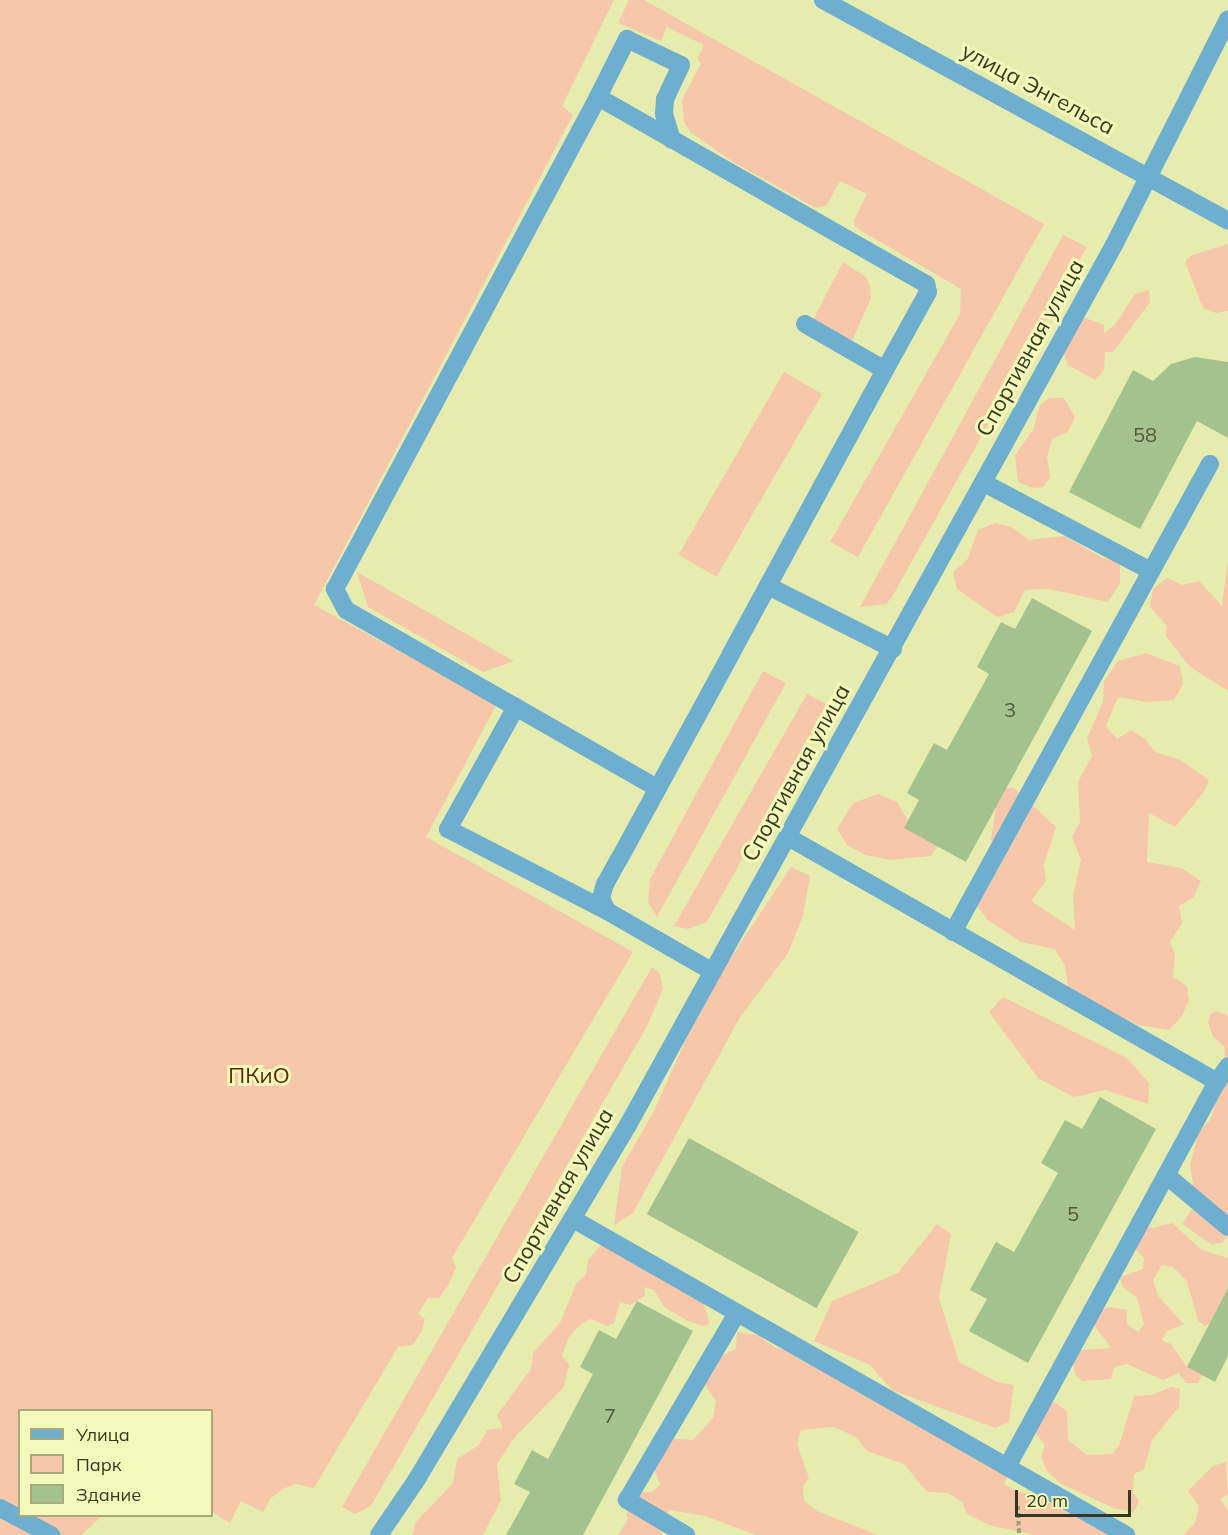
<!DOCTYPE html>
<html>
<head>
<meta charset="utf-8">
<style>
	body { margin:0 }
	#map { position:relative; width:1228px; height:1535px; overflow:hidden; background:#e6ecae; font-family:Mulish,sans-serif }
	div>[style] { position:absolute }
	.green>* { inset:0; background:#f7c7aa; transform-origin:0 0 }
	.building>* { inset:0; background:#a4c28d; transform-origin:0 0 }
	.path>* { height:4px; margin-top:-2px; transform-origin:0; background:repeating-linear-gradient(90deg,#9b9f71 0 4.5px,transparent 0 7.5px) }
	.minor>* { height:18px; margin:-9px; padding:0 9px; transform-origin:9px; border-radius:9px; background:#6eafd0 }
	span { translate:-50% -50%; white-space:nowrap; text-align:center; line-height:1.15; -webkit-text-stroke:6px #f3f9ba; paint-order:stroke }
	.number-label { font-size:20px; color:#525a3a }
	.number-label span { -webkit-text-stroke-width:0 }
	.street-label { font-size:22px; color:#36371f }
	.park-label { font-size:22px; color:#5e2900 }
	.legend { position:absolute; left:18px; top:1409px; width:195px; height:108px; box-sizing:border-box; background:#f3f9ba; border:2px solid #a7ab7c; margin:0; padding:8px 10px; list-style:none; font-size:18px; color:#36371f }
	.legend li { display:flex; align-items:center; gap:12px; height:30px }
	.legend b { width:30px; border:2px solid #a7ab7c }
	.scale { position:absolute; left:1015px; top:1490px; width:116px; height:27px; box-sizing:border-box; border:3px solid #36371f; border-top:0; padding-left:8px; font-size:18px; line-height:21px; white-space:nowrap; color:#36371f; -webkit-text-stroke:4px #f3f9ba; paint-order:stroke }
</style>
</head>
<body>
<div id="map">
	<div class="green">
		<div style="clip-path:polygon(0 0,614px 0,562px 106px,573px 115px,314px 605px,497px 704px,426px 837px,633px 952px,452px 1258px,456px 1267px,449px 1284px,439px 1298px,428px 1298px,418px 1314px,425px 1319px,422px 1330px,413px 1345px,398px 1347px,314px 1488px,296px 1484px,285px 1488px,271px 1498px,263px 1512px,241px 1501px,230px 1523px,212px 1512px,212px 1410px,20px 1410px,20px 1516px,102px 1516px,81px 1535px,0 1535px)"></div>
		<div style="clip-path:polygon(629px 0,644px 0,1044px 224px,858px 557px,830px 542px,960px 314px,961px 289px,855px 227px,854px 220px,867px 194px,840px 181px,827px 205px,816px 208px,733px 162px,690px 132px,684px 122px,682px 100px,701px 63px,697px 59px,704px 45px,667px 27px,661px 41px,618px 23px)"></div>
		<div style="clip-path:polygon(1063px 235px,1087px 247px,892px 597px,886px 604px,860px 607px)"></div>
		<div style="clip-path:polygon(1228px 244px,1228px 311px,1216px 313px,1203px 308px,1185px 262px,1192px 255px)"></div>
		<div style="clip-path:polygon(843px 262px,866px 277px,870px 285px,871px 298px,852px 341px,813px 320px)"></div>
		<div style="clip-path:polygon(1149px 290px,1150px 302px,1113px 352px,1105px 352px,1104px 370px,1095px 380px,1068px 365px,1063px 351px,1080px 316px,1104px 325px,1104px 333px,1115px 325px,1135px 294px)"></div>
		<div style="left:784px;top:372px;width:44px;height:211px;rotate:30deg"></div>
		<div style="clip-path:polygon(1049px 398px,1064px 398px,1075px 417px,1068px 432px,1052px 439px,1047px 457px,1050px 478px,1043px 487px,1033px 488px,1018px 482px,1015px 455px,1033px 430px,1040px 405px)"></div>
		<div style="clip-path:polygon(995px 523px,1011px 527px,1029px 540px,1065px 536px,1101px 557px,1120px 563px,1120px 583px,1108px 602px,1049px 589px,1025px 590px,1014px 612px,997px 617px,957px 589px,953px 572px,967px 560px,978px 530px)"></div>
		<div style="clip-path:polygon(1228px 560px,1228px 691px,1190px 667px,1166px 636px,1167px 626px,1150px 607px,1153px 589px,1167px 578px,1182px 585px,1199px 581px,1222px 606px)"></div>
		<div style="clip-path:polygon(357px 572px,514px 661px,483px 672px,368px 607px)"></div>
		<div style="clip-path:polygon(1146px 653px,1180px 666px,1183px 684px,1174px 700px,1147px 702px,1118px 697px,1106px 726px,1117px 739px,1131px 730px,1145px 739px,1155px 752px,1180px 760px,1209px 780px,1204px 792px,1175px 827px,1149px 813px,1147px 862px,1181px 868px,1201px 881px,1194px 897px,1179px 906px,1182px 923px,1170px 942px,1175px 955px,1173px 977px,1187px 986px,1189px 1000px,1182px 1016px,1169px 1030px,1138px 1025px,1097px 1006px,1068px 987px,1065px 966px,1055px 949px,1021px 942px,988px 920px,971px 898px,995px 856px,991px 839px,996px 807px,1006px 788px,1014px 788px,1056px 827px,1044px 864px,1046px 881px,1031px 901px,1075px 930px,1073px 895px,1081px 860px,1072px 837px,1080px 822px,1078px 782px,1092px 756px,1087px 738px,1103px 702px,1104px 681px,1118px 661px)"></div>
		<div style="clip-path:polygon(763px 671px,786px 683px,657px 917px,648px 902px,650px 879px)"></div>
		<div style="clip-path:polygon(807px 694px,828px 705px,707px 922px,688px 929px,674px 926px)"></div>
		<div style="clip-path:polygon(878px 794px,897px 802px,908px 820px,905px 828px,938px 846px,931px 856px,892px 860px,865px 855px,847px 845px,837px 829px,853px 803px)"></div>
		<div style="clip-path:polygon(791px 867px,810px 876px,803px 916px,788px 953px,739px 1019px,633px 1213px,614px 1225px,622px 1167px,653px 1113px,706px 995px)"></div>
		<div style="clip-path:polygon(652px 967px,660px 974px,663px 989px,647px 1026px,371px 1506px,355px 1514px,342px 1507px)"></div>
		<div style="clip-path:polygon(1003px 997px,1127px 1058px,1149px 1083px,1148px 1104px,1105px 1090px,1074px 1097px,1039px 1079px,989px 1012px)"></div>
		<div style="clip-path:polygon(1217px 1011px,1228px 1016px,1228px 1224px,1227px 1237px,1222px 1243px,1211px 1244px,1182px 1224px,1193px 1208px,1189px 1194px,1193px 1183px,1190px 1165px,1198px 1133px,1211px 1119px,1223px 1073px,1225px 1047px,1213px 1037px,1208px 1022px,1210px 1014px)"></div>
		<div style="clip-path:polygon(1172px 1223px,1202px 1250px,1228px 1258px,1228px 1311px,1205px 1326px,1198px 1321px,1187px 1281px,1173px 1267px,1162px 1265px,1153px 1280px,1158px 1296px,1184px 1324px,1166px 1332px,1162px 1340px,1171px 1344px,1187px 1367px,1202px 1375px,1198px 1383px,1186px 1383px,1179px 1373px,1163px 1380px,1127px 1364px,1114px 1367px,1111px 1379px,1082px 1381px,1075px 1374px,1070px 1351px,1111px 1348px,1094px 1325px,1098px 1313px,1108px 1307px,1127px 1310px,1127px 1324px,1138px 1332px,1144px 1324px,1137px 1298px,1122px 1286px,1120px 1277px,1143px 1269px,1144px 1258px,1136px 1250px,1133px 1237px,1139px 1225px,1153px 1228px)"></div>
		<div style="clip-path:polygon(937px 1224px,951px 1234px,939px 1298px,959px 1362px,997px 1382px,1014px 1385px,1009px 1422px,995px 1428px,892px 1390px,870px 1365px,814px 1341px,832px 1301px,898px 1273px)"></div>
		<div style="clip-path:polygon(629px 1240px,699px 1291px,710px 1323px,703px 1326px,688px 1321px,664px 1307px,654px 1290px,644px 1287px,645px 1296px,630px 1305px,620px 1302px,614px 1323px,608px 1326px,590px 1319px,580px 1325px,569px 1337px,562px 1355px,569px 1365px,564px 1387px,514px 1438px,497px 1464px,501px 1500px,483px 1535px,413px 1535px,415px 1523px,453px 1483px,457px 1459px,479px 1445px,487px 1430px,503px 1428px,497px 1415px,531px 1369px,533px 1353px,560px 1323px,576px 1284px,586px 1274px,588px 1260px,601px 1245px)"></div>
		<div style="clip-path:polygon(737px 1332px,758px 1335px,776px 1348px,788px 1350px,1008px 1475px,1004px 1484px,1018px 1492px,1040px 1496px,1116px 1535px,1034px 1535px,989px 1525px,967px 1514px,962px 1502px,948px 1493px,927px 1492px,904px 1464px,867px 1451px,856px 1437px,834px 1427px,801px 1430px,797px 1444px,809px 1478px,803px 1486px,804px 1501px,817px 1511px,878px 1535px,756px 1535px,705px 1516px,669px 1510px,666px 1523px,659px 1527px,663px 1535px,618px 1535px,627px 1521px,627px 1500px,640px 1492px,652px 1492px,660px 1485px,654px 1468px,664px 1438px,693px 1440px,713px 1418px,716px 1401px,704px 1384px,719px 1357px,736px 1349px)"></div>
		<div style="clip-path:polygon(1171px 1387px,1180px 1389px,1179px 1407px,1152px 1440px,1144px 1469px,1134px 1474px,1133px 1493px,1139px 1501px,1134px 1512px,1113px 1508px,1060px 1483px,1047px 1471px,1041px 1457px,1045px 1445px,1037px 1435px,1033px 1419px,1045px 1396px,1067px 1411px,1068px 1440px,1087px 1455px,1112px 1454px,1119px 1446px,1134px 1396px,1152px 1395px)"></div>
		<div style="clip-path:polygon(1226px 1462px,1228px 1494px,1220px 1499px,1228px 1510px,1228px 1535px,1183px 1535px,1195px 1523px,1199px 1506px,1188px 1491px,1213px 1466px)"></div>
	</div>
	<div class="building">
		<div style="clip-path:polygon(1195px 357px,1228px 362px,1228px 438px,1197px 421px,1140px 529px,1069px 492px,1133px 370px,1153px 381px,1171px 364px)"></div>
		<div style="clip-path:polygon(1032px 598px,1092px 631px,966px 862px,904px 828px,919px 800px,907px 793px,934px 743px,947px 750px,989px 674px,977px 667px,1001px 622px,1015px 629px)"></div>
		<div style="clip-path:polygon(1100px 1097px,1156px 1129px,1028px 1363px,969px 1331px,987px 1299px,970px 1290px,996px 1242px,1014px 1252px,1058px 1173px,1041px 1163px,1065px 1120px,1082px 1129px)"></div>
		<div style="left:689px;top:1138px;width:194px;height:87px;rotate:29deg"></div>
		<div style="clip-path:polygon(1228px 1288px,1228px 1356px,1215px 1382px,1187px 1367px)"></div>
		<div style="clip-path:polygon(637px 1301px,693px 1331px,583px 1535px,506px 1535px,530px 1492px,514px 1484px,532px 1450px,548px 1459px,593px 1374px,580px 1367px,599px 1330px,616px 1339px)"></div>
	</div>
	<div class="path">
		<div style="left:1018px;top:1506px;width:29px;rotate:88deg"></div>
	</div>
	<div class="minor">
		<div style="left:823px;top:0;width:461px;rotate:28.6deg"></div>
		<div style="left:598px;top:97px;width:65px;rotate:-63.4deg"></div>
		<div style="left:627px;top:39px;width:60px;rotate:25.7deg"></div>
		<div style="left:681px;top:65px;width:38px;rotate:115deg"></div>
		<div style="left:665px;top:99px;width:15px;rotate:94deg"></div>
		<div style="left:664px;top:114px;width:27px;rotate:73deg"></div>
		<div style="left:805px;top:324px;width:92px;rotate:29.9deg"></div>
		<div style="left:984px;top:483px;width:189px;rotate:27.8deg"></div>
		<div style="left:768px;top:586px;width:140px;rotate:26.7deg"></div>
		<div style="left:516px;top:707px;width:140px;rotate:119.1deg"></div>
		<div style="left:448px;top:829px;width:179px;rotate:27.3deg"></div>
		<div style="left:657px;top:788px;width:358px;rotate:-150.2deg"></div>
		<div style="left:346px;top:610px;width:24px;rotate:-118deg"></div>
		<div style="left:335px;top:589px;width:558px;rotate:-61.87deg"></div>
		<div style="left:598px;top:97px;width:378px;rotate:29.7deg"></div>
		<div style="left:926px;top:284px;width:8px;rotate:76deg"></div>
		<div style="left:928px;top:292px;width:89px;rotate:118.9deg"></div>
		<div style="left:885px;top:370px;width:323px;rotate:118.5deg"></div>
		<div style="left:731px;top:654px;width:234px;rotate:118.6deg"></div>
		<div style="left:619px;top:859px;width:29px;rotate:119deg"></div>
		<div style="left:605px;top:884px;width:15px;rotate:106deg"></div>
		<div style="left:601px;top:898px;width:14px;rotate:65deg"></div>
		<div style="left:607px;top:911px;width:122px;rotate:29.9deg"></div>
		<div style="left:788px;top:837px;width:494px;rotate:29.7deg"></div>
		<div style="left:1217px;top:1082px;width:19px;rotate:-55deg"></div>
		<div style="left:953px;top:932px;width:534px;rotate:-61.23deg"></div>
		<div style="left:1166px;top:1175px;width:81px;rotate:40deg"></div>
		<div style="left:573px;top:1219px;width:637px;rotate:29.74deg"></div>
		<div style="left:1007px;top:1467px;width:439px;rotate:-61.4deg"></div>
		<div style="left:0;top:1508px;width:58px;rotate:27.9deg"></div>
		<div style="left:379px;top:1535px;width:68px;rotate:-55.8deg"></div>
		<div style="left:417px;top:1479px;width:412px;rotate:-59.2deg"></div>
		<div style="left:628px;top:1125px;width:1005px;rotate:-61.09deg"></div>
		<div style="left:1114px;top:245px;width:253px;rotate:-63.2deg"></div>
		<div style="left:686px;top:1535px;width:69px;rotate:-149.3deg"></div>
		<div style="left:627px;top:1500px;width:217px;rotate:-59.5deg"></div>
	</div>
	<div class="number-label">
		<span style="left:1145px;top:434px">58</span>
		<span style="left:1010px;top:709px">3</span>
		<span style="left:1073px;top:1213px">5</span>
		<span style="left:610px;top:1415px">7</span>
	</div>
	<div class="street-label">
		<span style="left:1038px;top:89px;rotate:28deg">улица Энгельса</span>
		<span style="left:1030px;top:348px;rotate:-61deg">Спортивная улица</span>
		<span style="left:796px;top:773px;rotate:-61deg">Спортивная улица</span>
		<span style="left:558px;top:1196px;rotate:-60deg">Спортивная улица</span>
	</div>
	<div class="park-label">
		<span style="left:259px;top:1076px">ПКиО</span>
	</div>
	<ul class="legend">
	<li><b style="height:8px;background:#6eafd0"></b>Улица</li>
	<li><b style="height:16px;background:#f7c7aa"></b>Парк</li>
	<li><b style="height:16px;background:#a4c28d"></b>Здание</li>
	</ul>
	<div class="scale">20 m</div>
</div>
</body>
</html>
